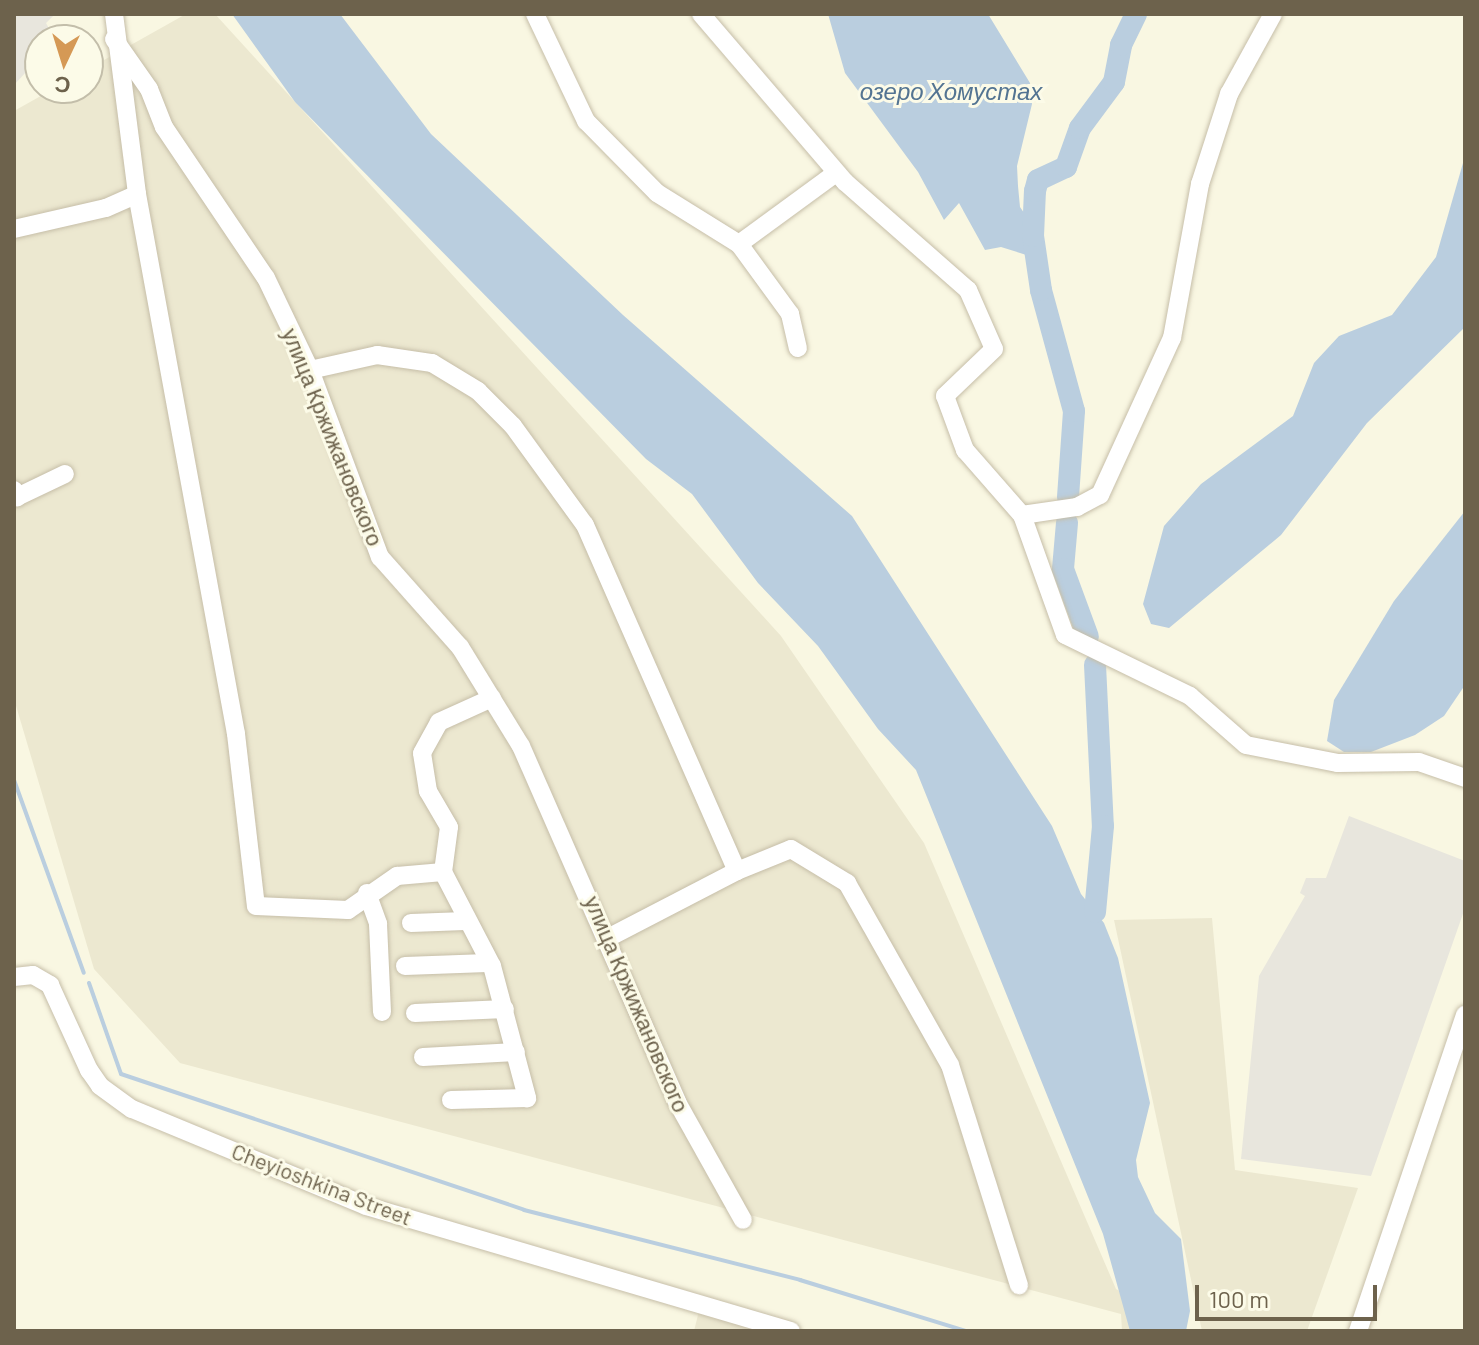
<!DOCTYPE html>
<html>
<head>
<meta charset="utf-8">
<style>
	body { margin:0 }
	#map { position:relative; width:1479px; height:1345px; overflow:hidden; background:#f9f7e2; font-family:Barlow,sans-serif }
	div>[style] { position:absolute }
	.residential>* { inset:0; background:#ece8d0 }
	.industrial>* { inset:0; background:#e8e6dd }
	.water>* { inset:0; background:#bacedf }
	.stream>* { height:4px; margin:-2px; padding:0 2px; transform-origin:2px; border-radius:2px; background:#bacedf }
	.river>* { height:22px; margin:-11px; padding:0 11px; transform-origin:11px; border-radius:11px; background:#bacedf }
	.roads { filter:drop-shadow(0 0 2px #c6bea8) drop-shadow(0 0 2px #c6bea8) }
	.minor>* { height:18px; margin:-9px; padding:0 9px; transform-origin:9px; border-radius:9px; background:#fff }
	span { translate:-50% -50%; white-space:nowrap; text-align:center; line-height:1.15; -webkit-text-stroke:6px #fcfbe8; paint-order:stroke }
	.street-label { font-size:22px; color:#6d624c }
	.water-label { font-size:24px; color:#537492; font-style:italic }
	.frame { position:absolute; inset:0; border:16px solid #6d624c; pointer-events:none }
	.north { position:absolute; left:24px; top:24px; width:80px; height:80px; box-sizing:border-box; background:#fcfbe8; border:2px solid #c3beaa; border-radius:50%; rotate:184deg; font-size:22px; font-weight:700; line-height:32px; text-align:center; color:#6d624c }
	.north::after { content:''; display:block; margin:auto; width:28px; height:36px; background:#d59955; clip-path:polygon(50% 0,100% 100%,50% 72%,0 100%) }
	.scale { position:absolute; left:1195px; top:1285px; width:182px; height:36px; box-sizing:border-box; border:4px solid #6d624c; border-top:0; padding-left:10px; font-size:24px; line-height:28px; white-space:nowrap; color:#6d624c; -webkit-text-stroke:6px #fcfbe8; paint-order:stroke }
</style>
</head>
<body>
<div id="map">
	<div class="residential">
		<div style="clip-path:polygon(186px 14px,215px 14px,781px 636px,924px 843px,1116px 1289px,1186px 1331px,1122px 1331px,1121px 1314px,180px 1063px,94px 969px,14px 699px,14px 111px,55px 88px,88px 88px,88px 69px)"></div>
		<div style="clip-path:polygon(1212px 918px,1235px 1170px,1358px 1188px,1307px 1331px,1202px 1331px,1114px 920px)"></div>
		<div style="clip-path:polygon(699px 1311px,782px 1331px,694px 1331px)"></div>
	</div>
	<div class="industrial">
		<div style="clip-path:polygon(14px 14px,55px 14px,46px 23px,55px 40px,40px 40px,40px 57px,14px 85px)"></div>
		<div style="clip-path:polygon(1349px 816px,1465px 861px,1465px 908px,1371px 1176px,1241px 1159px,1259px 976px,1305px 896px,1300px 893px,1306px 878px,1326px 878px)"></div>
	</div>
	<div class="water">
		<div style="clip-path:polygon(232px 14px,340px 14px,431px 134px,623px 315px,852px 516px,1052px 826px,1081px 894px,1104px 923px,1118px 958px,1150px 1103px,1136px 1160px,1138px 1177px,1155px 1213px,1181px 1239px,1190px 1311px,1186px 1331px,1130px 1331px,1103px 1234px,916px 770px,878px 729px,818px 646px,758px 583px,692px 494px,646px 459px,295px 102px)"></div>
		<div style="clip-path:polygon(828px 14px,988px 14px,1030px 83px,1032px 104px,1017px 166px,1018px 186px,1020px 207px,1041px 238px,1036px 258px,1001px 247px,985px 250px,959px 203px,944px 220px,918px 172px,845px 73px)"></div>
		<div style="clip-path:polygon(1465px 156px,1465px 327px,1367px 423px,1281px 535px,1169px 628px,1151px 624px,1143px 604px,1164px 526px,1201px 484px,1293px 416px,1314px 363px,1339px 336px,1392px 315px,1436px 257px)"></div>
		<div style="clip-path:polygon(1465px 511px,1465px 685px,1444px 716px,1415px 735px,1371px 752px,1344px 752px,1327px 741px,1334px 700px,1394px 601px)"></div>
	</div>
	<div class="stream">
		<div style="left:14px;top:780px;width:205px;rotate:70.1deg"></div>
		<div style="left:89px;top:983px;width:96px;rotate:70.6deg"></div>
		<div style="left:121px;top:1074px;width:425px;rotate:18.6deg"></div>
		<div style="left:524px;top:1210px;width:285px;rotate:14.2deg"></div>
		<div style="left:800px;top:1280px;width:174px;rotate:17.1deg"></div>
	</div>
	<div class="river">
		<div style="left:1068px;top:497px;width:86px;rotate:-86deg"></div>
		<div style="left:1074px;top:411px;width:125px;rotate:-105.3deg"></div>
		<div style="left:1041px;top:290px;width:55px;rotate:-98.4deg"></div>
		<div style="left:1033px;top:236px;width:45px;rotate:-87.5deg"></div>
		<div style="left:1035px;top:191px;width:11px;rotate:-75deg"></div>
		<div style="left:1038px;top:180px;width:31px;rotate:-25deg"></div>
		<div style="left:1066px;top:167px;width:41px;rotate:-70.3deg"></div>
		<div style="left:1080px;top:128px;width:57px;rotate:-53.5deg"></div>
		<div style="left:1114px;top:82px;width:38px;rotate:-79deg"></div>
		<div style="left:1121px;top:45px;width:34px;rotate:-64deg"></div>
		<div style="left:1067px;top:523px;width:46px;rotate:95deg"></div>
		<div style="left:1063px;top:569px;width:72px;rotate:69.8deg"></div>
		<div style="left:1095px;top:665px;width:161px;rotate:87.2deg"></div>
		<div style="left:1103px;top:826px;width:86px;rotate:95.3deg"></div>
	</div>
	<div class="roads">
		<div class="minor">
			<div style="left:114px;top:14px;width:181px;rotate:82.7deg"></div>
			<div style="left:137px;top:194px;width:549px;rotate:79.61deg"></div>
			<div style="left:236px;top:734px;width:173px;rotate:83.4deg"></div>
			<div style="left:256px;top:906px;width:92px;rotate:2.5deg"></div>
			<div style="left:348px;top:910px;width:60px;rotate:-34.8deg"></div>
			<div style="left:397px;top:876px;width:46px;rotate:-5deg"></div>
			<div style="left:443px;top:872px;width:45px;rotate:-82.4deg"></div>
			<div style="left:449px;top:827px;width:42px;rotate:-120.3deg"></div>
			<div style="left:428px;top:791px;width:38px;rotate:-99deg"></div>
			<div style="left:422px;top:753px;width:35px;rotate:-61deg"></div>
			<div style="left:439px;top:722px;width:58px;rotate:-24.4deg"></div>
			<div style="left:535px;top:14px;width:119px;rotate:64.5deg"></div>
			<div style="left:586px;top:121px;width:101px;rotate:45.4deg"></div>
			<div style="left:657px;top:193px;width:97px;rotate:31.9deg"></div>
			<div style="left:739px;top:244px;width:87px;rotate:53.9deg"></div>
			<div style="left:790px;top:314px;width:35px;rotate:77deg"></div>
			<div style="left:701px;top:14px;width:221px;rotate:49.4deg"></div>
			<div style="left:845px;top:182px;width:164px;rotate:41.3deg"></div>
			<div style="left:968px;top:290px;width:64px;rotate:66.2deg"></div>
			<div style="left:994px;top:349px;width:68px;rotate:136.2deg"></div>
			<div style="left:945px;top:396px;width:58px;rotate:69.7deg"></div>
			<div style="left:965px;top:450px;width:86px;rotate:48.8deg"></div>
			<div style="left:1022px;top:515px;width:127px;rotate:70.3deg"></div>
			<div style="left:1065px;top:635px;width:139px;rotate:26deg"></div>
			<div style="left:1190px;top:696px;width:74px;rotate:41.2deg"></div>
			<div style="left:1246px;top:745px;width:94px;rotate:11.1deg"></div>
			<div style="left:1338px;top:763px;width:81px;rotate:-0.7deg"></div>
			<div style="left:1419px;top:762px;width:49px;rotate:19.2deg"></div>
			<div style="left:114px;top:39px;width:61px;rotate:55deg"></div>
			<div style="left:149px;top:89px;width:41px;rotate:68.5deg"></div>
			<div style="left:164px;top:127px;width:182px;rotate:56deg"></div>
			<div style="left:266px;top:278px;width:102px;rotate:64.4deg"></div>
			<div style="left:310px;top:370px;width:200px;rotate:69.5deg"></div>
			<div style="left:380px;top:557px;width:120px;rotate:48.4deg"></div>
			<div style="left:460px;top:647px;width:116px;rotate:58.4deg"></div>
			<div style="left:521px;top:746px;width:389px;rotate:66.3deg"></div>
			<div style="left:677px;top:1102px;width:135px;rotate:60.8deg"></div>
			<div style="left:14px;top:229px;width:94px;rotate:-12.9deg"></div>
			<div style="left:106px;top:208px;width:34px;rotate:-24deg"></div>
			<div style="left:739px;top:244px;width:120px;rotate:-36.2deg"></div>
			<div style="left:310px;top:370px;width:69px;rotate:-12.6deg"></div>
			<div style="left:377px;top:355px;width:56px;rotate:8.3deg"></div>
			<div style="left:432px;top:363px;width:54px;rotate:31.3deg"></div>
			<div style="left:478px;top:391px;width:49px;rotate:45deg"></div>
			<div style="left:513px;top:426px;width:122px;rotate:54deg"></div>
			<div style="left:585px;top:525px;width:378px;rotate:66.3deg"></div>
			<div style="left:737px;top:871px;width:145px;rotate:152.6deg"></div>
			<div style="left:14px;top:490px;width:8px;rotate:67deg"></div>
			<div style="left:17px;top:497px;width:53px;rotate:-25.6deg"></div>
			<div style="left:1022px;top:515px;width:56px;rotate:-8.3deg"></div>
			<div style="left:1077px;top:507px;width:26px;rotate:-28deg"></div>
			<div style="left:1100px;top:495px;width:173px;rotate:-65.4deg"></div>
			<div style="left:1172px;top:338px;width:157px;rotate:-79.7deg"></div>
			<div style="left:1200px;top:184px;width:95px;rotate:-72.1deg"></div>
			<div style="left:1229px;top:94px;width:91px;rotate:-61.2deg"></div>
			<div style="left:737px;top:871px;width:58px;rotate:-22.2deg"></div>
			<div style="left:791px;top:849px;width:66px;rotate:31.3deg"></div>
			<div style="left:847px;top:883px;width:209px;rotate:60.5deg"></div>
			<div style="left:950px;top:1065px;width:231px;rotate:72.6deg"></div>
			<div style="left:443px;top:872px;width:106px;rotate:62.5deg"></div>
			<div style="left:492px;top:966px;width:137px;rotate:75.1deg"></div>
			<div style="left:527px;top:1098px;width:76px;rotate:178.5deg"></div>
			<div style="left:367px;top:893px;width:33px;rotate:70deg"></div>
			<div style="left:378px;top:924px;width:88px;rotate:87.4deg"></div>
			<div style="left:411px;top:923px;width:54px;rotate:-2.1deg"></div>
			<div style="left:405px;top:966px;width:82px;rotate:-2.1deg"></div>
			<div style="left:14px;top:977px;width:19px;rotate:-6deg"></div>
			<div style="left:33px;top:975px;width:20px;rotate:30deg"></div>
			<div style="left:50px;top:985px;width:94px;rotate:65.4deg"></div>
			<div style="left:89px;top:1070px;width:19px;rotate:55deg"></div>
			<div style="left:100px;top:1086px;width:39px;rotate:36deg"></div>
			<div style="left:132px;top:1109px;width:253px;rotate:22.5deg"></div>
			<div style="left:366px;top:1206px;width:443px;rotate:16.4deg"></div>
			<div style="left:415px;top:1013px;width:90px;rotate:-2.5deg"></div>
			<div style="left:423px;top:1057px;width:93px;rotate:-3.1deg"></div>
			<div style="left:1358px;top:1331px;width:334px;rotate:-71.3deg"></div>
		</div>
	</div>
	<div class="street-label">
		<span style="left:333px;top:437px;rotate:68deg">улица Кржижановского</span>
		<span style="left:637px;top:1004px;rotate:67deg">улица Кржижановского</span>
		<span style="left:322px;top:1184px;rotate:21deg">Cheyioshkina Street</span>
	</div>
	<div class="water-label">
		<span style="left:951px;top:91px">озеро Хомустах</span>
	</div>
	<div class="frame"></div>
	<div class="north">С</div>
	<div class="scale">100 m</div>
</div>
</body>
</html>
